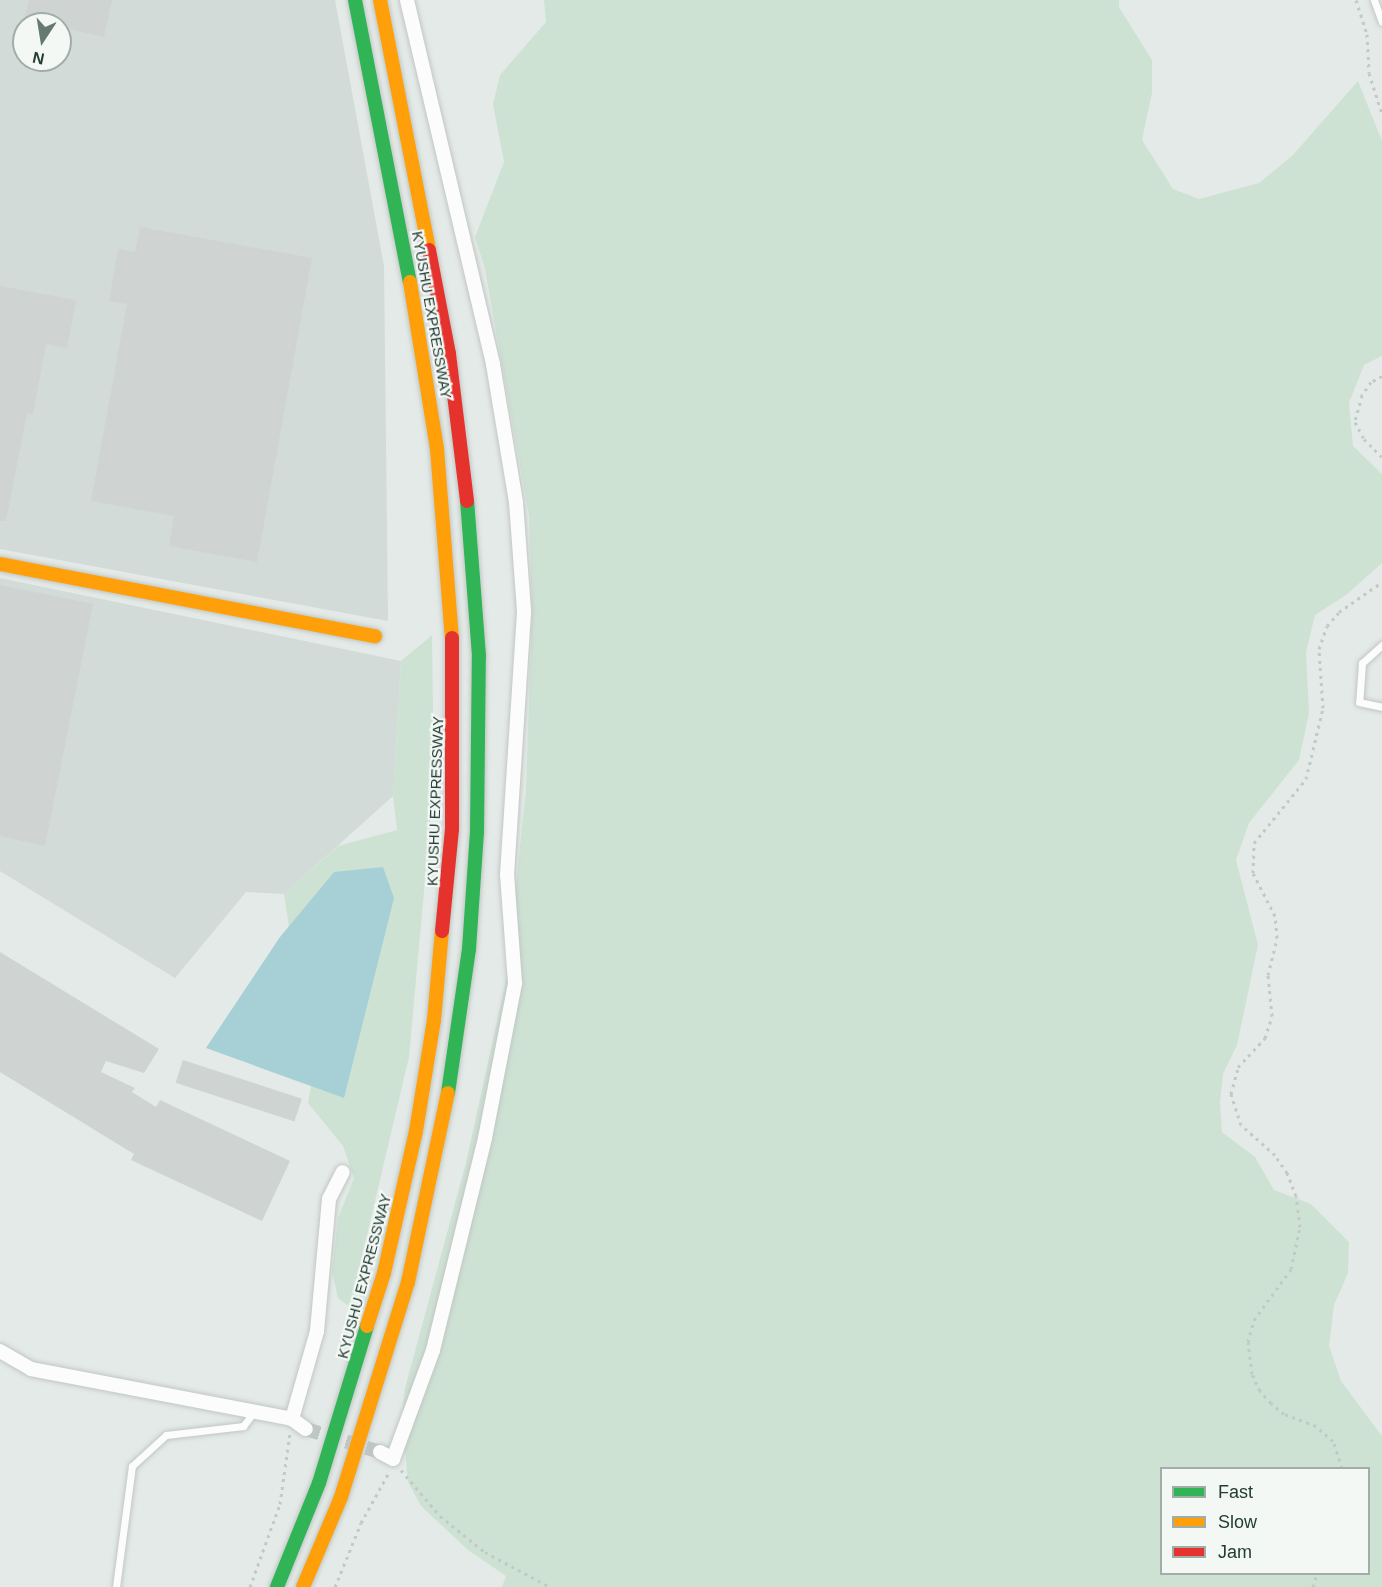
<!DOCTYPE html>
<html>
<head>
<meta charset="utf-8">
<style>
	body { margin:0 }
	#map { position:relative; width:1382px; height:1587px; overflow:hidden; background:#e4eae7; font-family:Helvetica,sans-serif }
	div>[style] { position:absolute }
	.built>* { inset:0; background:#d2dbd7 }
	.green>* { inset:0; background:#cee2d4 }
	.water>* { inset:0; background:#a6d0d6 }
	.building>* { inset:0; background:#cfd3d1; transform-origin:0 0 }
	.street-tunnel>* { height:14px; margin-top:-7px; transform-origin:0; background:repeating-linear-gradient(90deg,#bdc7c3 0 14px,transparent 0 21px) }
	.path>* { height:3px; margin-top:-1.5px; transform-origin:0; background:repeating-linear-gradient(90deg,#c1cac5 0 3px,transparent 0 7.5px) }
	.roads { filter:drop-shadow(0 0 2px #c1c7c4) drop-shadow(0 0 2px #c1c7c4) }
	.lane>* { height:7px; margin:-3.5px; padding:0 3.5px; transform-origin:3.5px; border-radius:3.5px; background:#fbfcfb }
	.street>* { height:14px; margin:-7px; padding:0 7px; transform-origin:7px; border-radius:7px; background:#fbfcfb }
	.fast>* { height:14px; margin:-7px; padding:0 7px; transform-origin:7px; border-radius:7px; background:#30b455 }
	.slow>* { height:14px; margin:-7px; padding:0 7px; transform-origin:7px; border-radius:7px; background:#ff9f0a }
	.jam>* { height:14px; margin:-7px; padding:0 7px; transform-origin:7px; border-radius:7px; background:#e5322d }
	span { translate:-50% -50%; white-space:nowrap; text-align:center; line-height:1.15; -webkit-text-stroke:4.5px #f3f8f5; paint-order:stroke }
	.street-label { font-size:15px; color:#233c35 }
	.legend { position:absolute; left:1160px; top:1467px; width:210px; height:108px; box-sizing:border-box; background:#f3f8f5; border:2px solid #a0ada8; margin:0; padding:8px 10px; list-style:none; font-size:18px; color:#233c35 }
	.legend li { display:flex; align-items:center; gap:12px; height:30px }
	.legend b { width:30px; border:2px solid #a0ada8 }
	.north { position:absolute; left:12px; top:12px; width:60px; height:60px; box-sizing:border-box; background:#f3f8f5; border:2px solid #a0ada8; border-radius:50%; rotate:192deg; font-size:16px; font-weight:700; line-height:24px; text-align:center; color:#233c35 }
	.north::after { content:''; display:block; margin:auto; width:21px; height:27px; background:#677973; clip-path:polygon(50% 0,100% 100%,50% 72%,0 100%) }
</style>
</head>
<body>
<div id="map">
	<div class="built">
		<div style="clip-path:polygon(evenodd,0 0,335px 0,384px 266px,388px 621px,0 549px,0 0,24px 24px,60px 24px,60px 60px,24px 60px,24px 24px)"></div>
		<div style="clip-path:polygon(0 578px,401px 661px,393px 796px,284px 894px,246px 892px,175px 978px,0 871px)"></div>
	</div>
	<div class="green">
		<div style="clip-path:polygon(evenodd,544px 0,1119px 0,1119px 7px,1152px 60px,1152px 93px,1142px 140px,1173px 189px,1199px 199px,1259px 183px,1292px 156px,1358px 81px,1382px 141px,1382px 356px,1364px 365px,1349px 403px,1353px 446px,1382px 474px,1382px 563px,1346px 595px,1315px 615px,1306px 652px,1309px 713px,1299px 760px,1249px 823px,1236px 860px,1258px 945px,1237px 1045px,1223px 1074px,1220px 1103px,1222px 1132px,1255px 1157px,1274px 1190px,1311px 1204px,1349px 1242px,1348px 1273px,1334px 1305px,1329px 1346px,1341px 1381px,1382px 1436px,1382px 1587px,502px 1587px,506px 1576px,468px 1550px,421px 1506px,408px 1482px,402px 1418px,405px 1388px,466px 1163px,506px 980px,526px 790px,532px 613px,529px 515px,485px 269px,475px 237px,504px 162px,493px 104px,500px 75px,546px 22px,544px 0,1162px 1468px,1368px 1468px,1368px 1574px,1162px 1574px,1162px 1468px)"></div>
		<div style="clip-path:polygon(432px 635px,434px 781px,409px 1057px,350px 1307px,338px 1298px,332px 1272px,338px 1218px,354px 1178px,343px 1146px,308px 1103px,311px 1086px,344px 1098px,334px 872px,289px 927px,284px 894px,338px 846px,397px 830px,393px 796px,401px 661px)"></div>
	</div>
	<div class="water">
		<div style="clip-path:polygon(383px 867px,394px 898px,344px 1098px,206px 1048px,280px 937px,334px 872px)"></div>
	</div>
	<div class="building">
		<div style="clip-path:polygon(29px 0,112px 0,104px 37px,60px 27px,60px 24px,24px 20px)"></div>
		<div style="clip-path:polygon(140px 227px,312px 258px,257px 562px,169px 546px,174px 516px,91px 501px,127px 304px,109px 301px,118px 249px,135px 252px)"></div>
		<div style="clip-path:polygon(0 286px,76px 300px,67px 348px,46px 344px,33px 414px,27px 413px,6px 521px,0 521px)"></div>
		<div style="clip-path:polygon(0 585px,93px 604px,45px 846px,0 836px)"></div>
		<div style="clip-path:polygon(0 952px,159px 1049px,144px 1073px,106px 1061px,101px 1072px,135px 1088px,132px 1092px,156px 1107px,160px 1100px,290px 1161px,262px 1221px,131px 1160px,134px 1154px,0 1072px)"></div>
		<div style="left:183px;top:1060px;width:125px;height:24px;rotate:18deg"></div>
	</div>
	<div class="street-tunnel">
		<div style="left:306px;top:1429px;width:77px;rotate:17.3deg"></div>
	</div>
	<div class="path">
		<div style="left:1356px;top:0;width:36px;rotate:72deg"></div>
		<div style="left:1367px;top:34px;width:39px;rotate:87deg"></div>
		<div style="left:1369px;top:73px;width:43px;rotate:72.4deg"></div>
		<div style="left:1382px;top:376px;width:13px;rotate:151deg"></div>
		<div style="left:1371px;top:382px;width:16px;rotate:125deg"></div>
		<div style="left:1362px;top:395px;width:28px;rotate:105deg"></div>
		<div style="left:1355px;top:422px;width:19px;rotate:62deg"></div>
		<div style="left:1364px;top:439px;width:25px;rotate:45deg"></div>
		<div style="left:1342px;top:1468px;width:28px;rotate:-108deg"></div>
		<div style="left:1333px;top:1441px;width:23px;rotate:-139deg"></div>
		<div style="left:1316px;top:1426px;width:34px;rotate:-159deg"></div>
		<div style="left:1284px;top:1414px;width:17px;rotate:-140deg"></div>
		<div style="left:1271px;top:1403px;width:16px;rotate:-133deg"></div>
		<div style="left:1260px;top:1391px;width:19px;rotate:-115deg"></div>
		<div style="left:1252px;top:1374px;width:32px;rotate:-97deg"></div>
		<div style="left:1248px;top:1342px;width:23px;rotate:-75deg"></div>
		<div style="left:1254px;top:1320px;width:63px;rotate:-54deg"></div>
		<div style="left:1291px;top:1269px;width:43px;rotate:-77.9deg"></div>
		<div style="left:1300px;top:1227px;width:31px;rotate:-97deg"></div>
		<div style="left:1296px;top:1196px;width:25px;rotate:-111deg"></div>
		<div style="left:1287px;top:1173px;width:22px;rotate:-124deg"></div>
		<div style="left:1275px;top:1155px;width:45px;rotate:-138.6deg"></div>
		<div style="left:1241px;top:1125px;width:33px;rotate:-108deg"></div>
		<div style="left:1231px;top:1094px;width:28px;rotate:-75deg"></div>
		<div style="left:1238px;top:1067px;width:40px;rotate:-47deg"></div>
		<div style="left:1265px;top:1038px;width:23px;rotate:-72deg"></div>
		<div style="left:1272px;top:1016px;width:41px;rotate:-95.6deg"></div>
		<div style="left:1268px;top:975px;width:38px;rotate:-76deg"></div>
		<div style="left:1277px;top:938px;width:22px;rotate:-95deg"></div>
		<div style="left:1275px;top:916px;width:48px;rotate:-117.1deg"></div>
		<div style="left:1253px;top:873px;width:30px;rotate:-88deg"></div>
		<div style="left:1254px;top:843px;width:82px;rotate:-50.9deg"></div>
		<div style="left:1306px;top:779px;width:73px;rotate:-76.5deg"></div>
		<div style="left:1323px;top:708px;width:59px;rotate:-93.9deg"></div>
		<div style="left:1319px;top:649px;width:24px;rotate:-71deg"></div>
		<div style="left:1327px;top:626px;width:18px;rotate:-49deg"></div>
		<div style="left:1339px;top:612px;width:52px;rotate:-34.9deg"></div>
		<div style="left:401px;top:1470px;width:60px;rotate:49.7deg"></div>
		<div style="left:440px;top:1516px;width:58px;rotate:38.7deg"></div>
		<div style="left:485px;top:1552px;width:74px;rotate:28.3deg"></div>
		<div style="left:250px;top:1587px;width:88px;rotate:-70.1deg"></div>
		<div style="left:280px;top:1504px;width:72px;rotate:-82deg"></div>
		<div style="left:335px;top:1587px;width:69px;rotate:-67.9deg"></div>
		<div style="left:361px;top:1523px;width:58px;rotate:-61.2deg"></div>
		<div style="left:1313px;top:1587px;width:14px;rotate:-73deg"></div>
	</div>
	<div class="roads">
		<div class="lane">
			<div style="left:1374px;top:0;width:23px;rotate:70deg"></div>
			<div style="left:1382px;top:645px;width:27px;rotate:138deg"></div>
			<div style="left:1362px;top:663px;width:39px;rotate:94deg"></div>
			<div style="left:1359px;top:702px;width:24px;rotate:12deg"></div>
			<div style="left:116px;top:1587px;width:122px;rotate:-82.5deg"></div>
			<div style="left:132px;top:1466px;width:46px;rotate:-42.4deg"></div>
			<div style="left:166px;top:1435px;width:78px;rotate:-6.7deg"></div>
			<div style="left:243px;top:1426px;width:18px;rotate:-52deg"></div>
		</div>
		<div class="street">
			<div style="left:0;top:1351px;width:36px;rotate:30deg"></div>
			<div style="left:31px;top:1369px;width:266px;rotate:10.8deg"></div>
			<div style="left:292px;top:1419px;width:17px;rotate:36deg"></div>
			<div style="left:292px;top:1419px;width:91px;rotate:-74.1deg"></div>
			<div style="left:317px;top:1331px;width:133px;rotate:-84.8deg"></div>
			<div style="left:329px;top:1199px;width:30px;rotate:-63deg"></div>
			<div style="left:380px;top:1452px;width:15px;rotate:28deg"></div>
			<div style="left:393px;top:1459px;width:116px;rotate:-69.8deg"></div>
			<div style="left:433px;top:1350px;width:218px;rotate:-76.2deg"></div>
			<div style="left:485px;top:1138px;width:158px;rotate:-79deg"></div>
			<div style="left:515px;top:983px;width:108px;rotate:-94.2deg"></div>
			<div style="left:507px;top:875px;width:265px;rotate:-86.3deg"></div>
			<div style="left:524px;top:611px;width:109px;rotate:-94.2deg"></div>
			<div style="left:516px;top:502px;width:140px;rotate:-99.5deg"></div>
			<div style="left:493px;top:364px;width:374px;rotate:-103.3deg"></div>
		</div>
		<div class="fast">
			<div style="left:355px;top:0;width:287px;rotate:79deg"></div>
			<div style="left:448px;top:1093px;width:146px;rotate:-81.7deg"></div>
			<div style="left:469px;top:949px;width:116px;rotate:-86.1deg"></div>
			<div style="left:477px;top:833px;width:177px;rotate:-89.4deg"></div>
			<div style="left:479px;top:656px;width:155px;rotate:-94.4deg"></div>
			<div style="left:277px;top:1587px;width:112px;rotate:-68deg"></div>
			<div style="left:319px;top:1483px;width:164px;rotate:-73deg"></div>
		</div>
		<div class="slow">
			<div style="left:380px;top:0;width:255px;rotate:78.9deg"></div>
			<div style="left:410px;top:282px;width:169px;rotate:80.8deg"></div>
			<div style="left:437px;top:449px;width:190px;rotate:85.5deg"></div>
			<div style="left:0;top:564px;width:382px;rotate:10.9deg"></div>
			<div style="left:367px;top:1326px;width:56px;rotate:-72.2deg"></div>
			<div style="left:384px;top:1273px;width:146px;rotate:-77.3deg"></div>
			<div style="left:416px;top:1131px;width:112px;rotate:-80.8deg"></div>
			<div style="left:434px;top:1020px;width:89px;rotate:-84.9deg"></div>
			<div style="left:303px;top:1587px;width:98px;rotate:-67.1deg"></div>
			<div style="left:341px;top:1497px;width:225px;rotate:-72.7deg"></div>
			<div style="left:408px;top:1282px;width:193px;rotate:-78.1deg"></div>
		</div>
		<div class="jam">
			<div style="left:429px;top:250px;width:106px;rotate:79.1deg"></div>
			<div style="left:449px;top:354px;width:148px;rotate:83deg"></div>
			<div style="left:442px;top:931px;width:102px;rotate:-84.4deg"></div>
			<div style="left:452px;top:829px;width:191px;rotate:-90deg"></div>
		</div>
	</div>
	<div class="street-label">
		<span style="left:432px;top:315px;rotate:80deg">KYUSHU EXPRESSWAY</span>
		<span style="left:435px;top:801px;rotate:-88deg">KYUSHU EXPRESSWAY</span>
		<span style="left:364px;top:1276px;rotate:-75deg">KYUSHU EXPRESSWAY</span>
	</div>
	<ul class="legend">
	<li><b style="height:8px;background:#30b455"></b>Fast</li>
	<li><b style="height:8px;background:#ff9f0a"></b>Slow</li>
	<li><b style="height:8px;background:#e5322d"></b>Jam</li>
	</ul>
	<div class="north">N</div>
</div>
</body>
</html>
